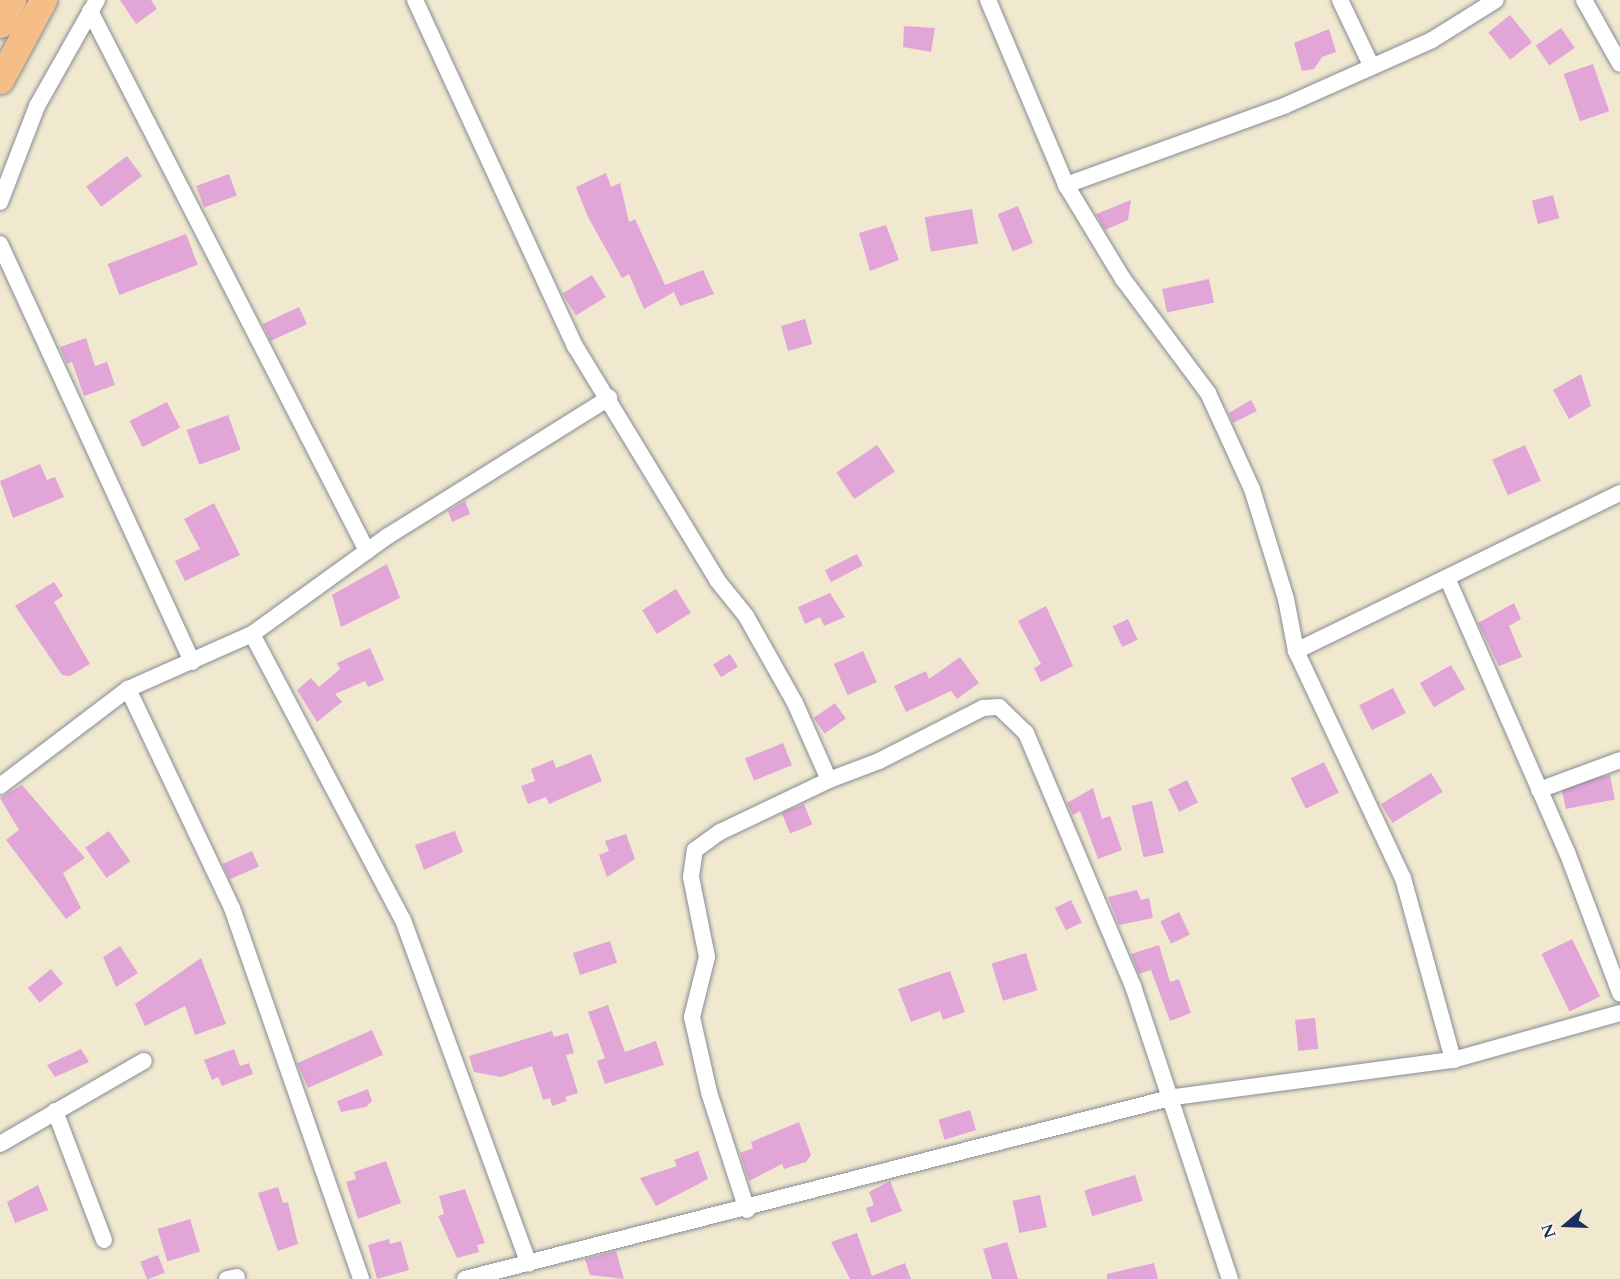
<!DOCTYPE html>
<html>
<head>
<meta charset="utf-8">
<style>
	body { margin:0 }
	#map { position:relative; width:1620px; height:1279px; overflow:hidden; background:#f1e9cf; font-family:Cardo,serif }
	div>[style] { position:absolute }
	.building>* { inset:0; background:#e2a5d8; transform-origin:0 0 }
	.roads { filter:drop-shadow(0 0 2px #868c96) drop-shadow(0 0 2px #868c96) }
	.street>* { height:16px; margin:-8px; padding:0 8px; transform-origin:8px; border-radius:8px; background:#fff }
	.primary>* { height:27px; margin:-13.5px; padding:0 13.5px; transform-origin:13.5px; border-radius:13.5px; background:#f5be86 }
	span { translate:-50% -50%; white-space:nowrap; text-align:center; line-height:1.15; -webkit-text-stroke:4.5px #fbf7ec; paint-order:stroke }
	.north { position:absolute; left:1536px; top:1195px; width:60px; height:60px; -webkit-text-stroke:4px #fbf7ec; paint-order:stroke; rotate:251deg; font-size:16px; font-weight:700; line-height:24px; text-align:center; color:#1b2f5e }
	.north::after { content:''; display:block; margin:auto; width:21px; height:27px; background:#1b2f5e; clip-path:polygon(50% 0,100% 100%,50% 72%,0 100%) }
</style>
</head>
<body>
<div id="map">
	<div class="building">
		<div style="clip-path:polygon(120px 0,151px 0,157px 9px,136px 24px)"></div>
		<div style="left:1510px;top:15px;width:35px;height:28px;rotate:51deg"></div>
		<div style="clip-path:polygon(904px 26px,935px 28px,931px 52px,903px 47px)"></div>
		<div style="left:1561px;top:28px;width:24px;height:31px;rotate:55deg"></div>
		<div style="clip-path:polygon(1329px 29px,1336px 52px,1322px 57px,1314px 69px,1302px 71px,1294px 43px)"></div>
		<div style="left:1593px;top:64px;width:50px;height:31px;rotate:71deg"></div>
		<div style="left:127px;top:156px;width:25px;height:51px;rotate:53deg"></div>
		<div style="clip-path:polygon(606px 173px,611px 187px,620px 183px,629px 222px,635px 219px,665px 285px,703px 270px,714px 294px,680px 306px,674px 292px,644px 309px,629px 274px,622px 278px,588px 217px,576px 187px)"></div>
		<div style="left:229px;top:174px;width:23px;height:35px;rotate:70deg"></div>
		<div style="left:1553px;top:195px;width:24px;height:22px;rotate:75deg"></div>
		<div style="clip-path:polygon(1131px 200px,1128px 220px,1105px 230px,1096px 214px)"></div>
		<div style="left:1018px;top:206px;width:40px;height:22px;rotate:68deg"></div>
		<div style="left:972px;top:209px;width:35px;height:48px;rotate:80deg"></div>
		<div style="clip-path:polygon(886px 225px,899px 260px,870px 271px,859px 233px)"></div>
		<div style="left:186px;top:234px;width:33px;height:84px;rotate:69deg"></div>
		<div style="left:592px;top:275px;width:26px;height:35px;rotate:58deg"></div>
		<div style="left:1209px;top:279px;width:24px;height:48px;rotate:78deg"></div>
		<div style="left:299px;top:307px;width:19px;height:40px;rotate:65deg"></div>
		<div style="left:805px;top:319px;width:26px;height:25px;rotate:74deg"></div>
		<div style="clip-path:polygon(86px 338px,95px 366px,107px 362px,115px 385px,84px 396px,72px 362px,67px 364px,60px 347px)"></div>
		<div style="clip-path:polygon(1581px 374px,1591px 406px,1569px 419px,1553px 390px)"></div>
		<div style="clip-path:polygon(1251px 400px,1257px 411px,1233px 423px,1229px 413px)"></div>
		<div style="left:167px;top:402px;width:29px;height:42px;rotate:63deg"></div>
		<div style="left:228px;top:415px;width:37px;height:44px;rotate:70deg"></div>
		<div style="left:877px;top:445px;width:32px;height:49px;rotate:56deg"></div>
		<div style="left:1525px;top:445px;width:39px;height:36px;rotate:66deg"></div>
		<div style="clip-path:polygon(40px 464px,47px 480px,55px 477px,64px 497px,13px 518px,0 481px)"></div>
		<div style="clip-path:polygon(465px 501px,470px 514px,452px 522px,448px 511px)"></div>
		<div style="clip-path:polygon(214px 503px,240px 555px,185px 581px,175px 561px,200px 549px,184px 519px)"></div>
		<div style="left:857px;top:554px;width:13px;height:36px;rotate:63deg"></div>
		<div style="clip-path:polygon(387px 564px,400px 598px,341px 627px,332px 595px)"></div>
		<div style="clip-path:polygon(54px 582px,63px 596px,54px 602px,90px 664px,70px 676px,62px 675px,15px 606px)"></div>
		<div style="left:676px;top:589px;width:28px;height:40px;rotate:58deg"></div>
		<div style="clip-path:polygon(830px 593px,845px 617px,824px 626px,820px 617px,805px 624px,798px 607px)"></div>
		<div style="clip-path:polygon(1514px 603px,1521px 619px,1509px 626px,1522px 657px,1499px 666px,1478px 623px)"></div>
		<div style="clip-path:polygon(1046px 606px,1073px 666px,1041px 682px,1034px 668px,1041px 664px,1018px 621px)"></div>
		<div style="left:1128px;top:619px;width:23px;height:17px;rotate:65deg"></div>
		<div style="clip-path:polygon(370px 648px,384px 680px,368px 687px,365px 681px,335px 694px,342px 702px,317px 722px,297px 690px,311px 678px,319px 687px,340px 669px,337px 663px)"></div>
		<div style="left:863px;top:651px;width:34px;height:32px;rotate:66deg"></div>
		<div style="left:730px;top:654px;width:15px;height:20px;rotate:58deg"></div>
		<div style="clip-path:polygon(960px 657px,979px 683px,957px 699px,951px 691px,906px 712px,894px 686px,926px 671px,929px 679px)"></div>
		<div style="left:1451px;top:665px;width:28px;height:36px;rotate:60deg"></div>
		<div style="left:1393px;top:688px;width:28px;height:38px;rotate:63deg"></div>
		<div style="left:835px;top:703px;width:19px;height:26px;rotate:55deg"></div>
		<div style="left:783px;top:743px;width:24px;height:41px;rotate:68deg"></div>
		<div style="clip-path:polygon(591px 754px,602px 781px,549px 804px,546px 797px,528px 804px,521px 786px,535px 781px,531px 769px,553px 760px,556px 768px)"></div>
		<div style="left:1324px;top:762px;width:34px;height:37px;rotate:64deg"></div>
		<div style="left:1431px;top:773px;width:22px;height:59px;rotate:58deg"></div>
		<div style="left:1610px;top:775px;width:25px;height:50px;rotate:79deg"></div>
		<div style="left:1187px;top:780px;width:25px;height:21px;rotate:64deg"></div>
		<div style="clip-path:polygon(22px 785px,85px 858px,63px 873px,81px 908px,66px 919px,6px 840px,19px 830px,0 798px)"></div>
		<div style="clip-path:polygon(1093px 788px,1102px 819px,1110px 816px,1122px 850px,1098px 859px,1080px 811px,1073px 815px,1067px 803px)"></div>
		<div style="left:1152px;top:801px;width:53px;height:21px;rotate:77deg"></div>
		<div style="left:804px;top:804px;width:22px;height:24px;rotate:68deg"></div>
		<div style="left:109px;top:831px;width:37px;height:29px;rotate:55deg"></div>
		<div style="clip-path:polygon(455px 831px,463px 852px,424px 870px,415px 845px)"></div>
		<div style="clip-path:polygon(626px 834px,635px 859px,607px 877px,599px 855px,609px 851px,605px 841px)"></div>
		<div style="left:252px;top:851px;width:17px;height:32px;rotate:66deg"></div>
		<div style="clip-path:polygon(1137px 890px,1141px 900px,1149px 898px,1153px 918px,1119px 925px,1108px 897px)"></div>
		<div style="left:1071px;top:900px;width:25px;height:18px;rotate:64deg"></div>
		<div style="left:1179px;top:912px;width:25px;height:21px;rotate:64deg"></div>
		<div style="left:1572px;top:939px;width:64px;height:34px;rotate:64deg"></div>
		<div style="left:610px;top:941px;width:23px;height:39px;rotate:72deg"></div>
		<div style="clip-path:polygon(1159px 945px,1170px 982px,1179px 979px,1191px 1013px,1170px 1021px,1151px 970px,1139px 974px,1131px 954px)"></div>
		<div style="clip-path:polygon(120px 946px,138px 973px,116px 987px,103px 957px)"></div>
		<div style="left:1026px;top:953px;width:39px;height:36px;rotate:73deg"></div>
		<div style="clip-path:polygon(201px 958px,226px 1024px,195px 1035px,185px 1006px,145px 1026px,135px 1004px)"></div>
		<div style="left:51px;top:969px;width:19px;height:30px;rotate:51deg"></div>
		<div style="clip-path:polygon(950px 971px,965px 1012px,943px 1020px,940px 1011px,911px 1022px,898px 989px)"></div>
		<div style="clip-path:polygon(608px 1005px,625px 1052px,656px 1041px,664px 1065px,605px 1084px,597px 1061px,605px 1058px,588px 1012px)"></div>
		<div style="left:1315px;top:1018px;width:31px;height:20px;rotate:84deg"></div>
		<div style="left:372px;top:1030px;width:27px;height:82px;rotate:66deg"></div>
		<div style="clip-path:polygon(552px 1031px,554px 1037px,568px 1033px,574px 1053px,566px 1055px,578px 1093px,565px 1097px,567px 1101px,552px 1106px,550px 1098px,543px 1100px,532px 1066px,501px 1077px,474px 1072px,469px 1056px)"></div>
		<div style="clip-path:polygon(81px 1049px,89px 1062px,55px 1077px,47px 1065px)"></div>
		<div style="clip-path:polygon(234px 1049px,240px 1066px,249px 1063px,253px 1074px,222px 1086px,218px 1077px,212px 1080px,204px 1060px)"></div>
		<div style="clip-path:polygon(368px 1089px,372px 1101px,366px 1107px,341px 1112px,337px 1101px)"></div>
		<div style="left:970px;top:1110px;width:21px;height:33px;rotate:73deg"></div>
		<div style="clip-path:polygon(799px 1122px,811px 1155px,806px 1162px,784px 1169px,782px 1164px,749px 1181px,740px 1153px,753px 1148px,751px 1142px)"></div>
		<div style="clip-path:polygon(698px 1151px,708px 1179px,656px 1206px,640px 1178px,677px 1166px,674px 1160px)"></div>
		<div style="clip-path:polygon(386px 1161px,401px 1203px,358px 1219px,346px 1182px,356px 1179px,354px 1172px)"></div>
		<div style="left:1135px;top:1175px;width:27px;height:53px;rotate:73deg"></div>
		<div style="clip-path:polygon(890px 1181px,902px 1211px,871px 1223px,866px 1208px,874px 1205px,869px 1192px)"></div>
		<div style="clip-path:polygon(38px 1185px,48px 1210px,15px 1223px,7px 1202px)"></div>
		<div style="clip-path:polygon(278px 1187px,283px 1203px,288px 1202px,298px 1244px,278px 1251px,258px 1193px)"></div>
		<div style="clip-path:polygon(465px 1189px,485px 1243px,477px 1245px,479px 1252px,457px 1258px,438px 1216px,444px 1214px,439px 1196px)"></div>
		<div style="left:1040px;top:1195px;width:33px;height:28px;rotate:78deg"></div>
		<div style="left:190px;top:1219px;width:34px;height:34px;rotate:73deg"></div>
		<div style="clip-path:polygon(857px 1233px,872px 1276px,905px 1263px,911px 1279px,850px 1279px,831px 1242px)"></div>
		<div style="clip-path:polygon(389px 1239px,390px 1244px,401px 1241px,409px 1270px,377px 1279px,368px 1245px)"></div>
		<div style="clip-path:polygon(1007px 1242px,1018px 1279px,992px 1279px,983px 1249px)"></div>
		<div style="clip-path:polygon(616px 1251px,624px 1279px,590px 1275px,585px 1259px)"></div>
		<div style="left:158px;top:1255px;width:19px;height:19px;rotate:69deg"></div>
		<div style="clip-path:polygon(1154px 1263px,1158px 1279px,1107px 1279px,1107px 1274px)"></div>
	</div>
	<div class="roads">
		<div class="street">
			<div style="left:415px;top:0;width:381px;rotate:65.2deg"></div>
			<div style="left:575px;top:346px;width:274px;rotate:58.7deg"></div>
			<div style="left:717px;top:580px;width:46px;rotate:51.1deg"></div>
			<div style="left:746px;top:616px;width:100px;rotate:60.6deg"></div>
			<div style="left:795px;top:703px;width:84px;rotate:66.2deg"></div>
			<div style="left:988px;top:0;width:201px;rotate:67.1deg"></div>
			<div style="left:1066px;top:185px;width:110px;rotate:58.8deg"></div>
			<div style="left:1123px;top:279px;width:142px;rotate:53.3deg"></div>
			<div style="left:1208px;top:393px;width:106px;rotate:65.4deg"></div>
			<div style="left:1252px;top:489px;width:115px;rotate:72.8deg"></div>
			<div style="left:1286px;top:599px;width:53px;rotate:79.1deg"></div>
			<div style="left:1296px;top:651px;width:251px;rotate:64.8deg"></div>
			<div style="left:1403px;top:878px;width:189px;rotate:74.6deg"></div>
			<div style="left:1340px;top:0;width:74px;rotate:64.5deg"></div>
			<div style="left:1584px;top:0;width:73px;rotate:60.6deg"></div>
			<div style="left:90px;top:11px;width:607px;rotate:62.84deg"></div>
			<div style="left:1066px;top:185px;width:232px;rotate:-19.9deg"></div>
			<div style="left:1284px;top:106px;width:162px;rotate:-24deg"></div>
			<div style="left:1432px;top:40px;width:75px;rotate:-32deg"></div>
			<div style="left:0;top:202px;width:103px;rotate:-68.9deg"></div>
			<div style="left:37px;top:106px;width:122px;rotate:-60.5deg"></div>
			<div style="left:0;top:244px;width:460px;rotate:65.3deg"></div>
			<div style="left:1448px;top:580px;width:297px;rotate:66.4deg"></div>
			<div style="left:1567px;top:852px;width:151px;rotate:69.4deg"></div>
			<div style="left:252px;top:634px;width:323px;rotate:62.2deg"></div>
			<div style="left:403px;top:920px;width:366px;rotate:69.9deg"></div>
			<div style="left:1296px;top:651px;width:360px;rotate:-26deg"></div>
			<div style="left:128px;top:689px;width:242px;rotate:64.6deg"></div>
			<div style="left:232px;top:908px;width:393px;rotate:70.8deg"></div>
			<div style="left:0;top:786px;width:161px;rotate:-37.2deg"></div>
			<div style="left:128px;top:689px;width:136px;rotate:-23.9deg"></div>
			<div style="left:252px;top:634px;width:168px;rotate:-35.8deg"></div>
			<div style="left:388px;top:536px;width:261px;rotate:-32deg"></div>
			<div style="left:1539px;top:790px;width:86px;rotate:-20.3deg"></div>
			<div style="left:55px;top:1111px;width:138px;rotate:69.2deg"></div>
			<div style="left:0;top:1144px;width:166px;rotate:-30deg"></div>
			<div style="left:747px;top:1210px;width:124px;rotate:-107.9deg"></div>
			<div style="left:709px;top:1092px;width:77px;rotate:-102.8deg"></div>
			<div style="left:692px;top:1017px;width:62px;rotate:-76deg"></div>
			<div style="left:707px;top:957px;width:82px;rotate:-101.3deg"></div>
			<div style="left:691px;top:877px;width:27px;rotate:-82deg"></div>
			<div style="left:695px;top:850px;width:31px;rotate:-36deg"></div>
			<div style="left:720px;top:832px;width:121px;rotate:-25.5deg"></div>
			<div style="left:829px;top:780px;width:53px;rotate:-20.8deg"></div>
			<div style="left:879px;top:761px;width:117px;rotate:-27deg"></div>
			<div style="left:983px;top:708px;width:16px;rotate:-4deg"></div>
			<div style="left:999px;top:707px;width:37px;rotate:44deg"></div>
			<div style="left:1026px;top:733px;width:275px;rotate:67.1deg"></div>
			<div style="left:1133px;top:986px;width:309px;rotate:71.7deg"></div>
			<div style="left:227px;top:1279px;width:10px;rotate:-11deg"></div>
			<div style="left:465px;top:1279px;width:732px;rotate:-14.4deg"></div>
			<div style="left:1174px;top:1097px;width:281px;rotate:-7.6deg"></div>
			<div style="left:1453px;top:1060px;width:173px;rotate:-15.7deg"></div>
		</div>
		<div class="primary">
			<div style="left:0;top:24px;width:27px;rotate:-63deg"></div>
			<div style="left:0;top:80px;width:91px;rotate:-61.7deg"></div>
		</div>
	</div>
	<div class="north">N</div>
</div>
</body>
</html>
